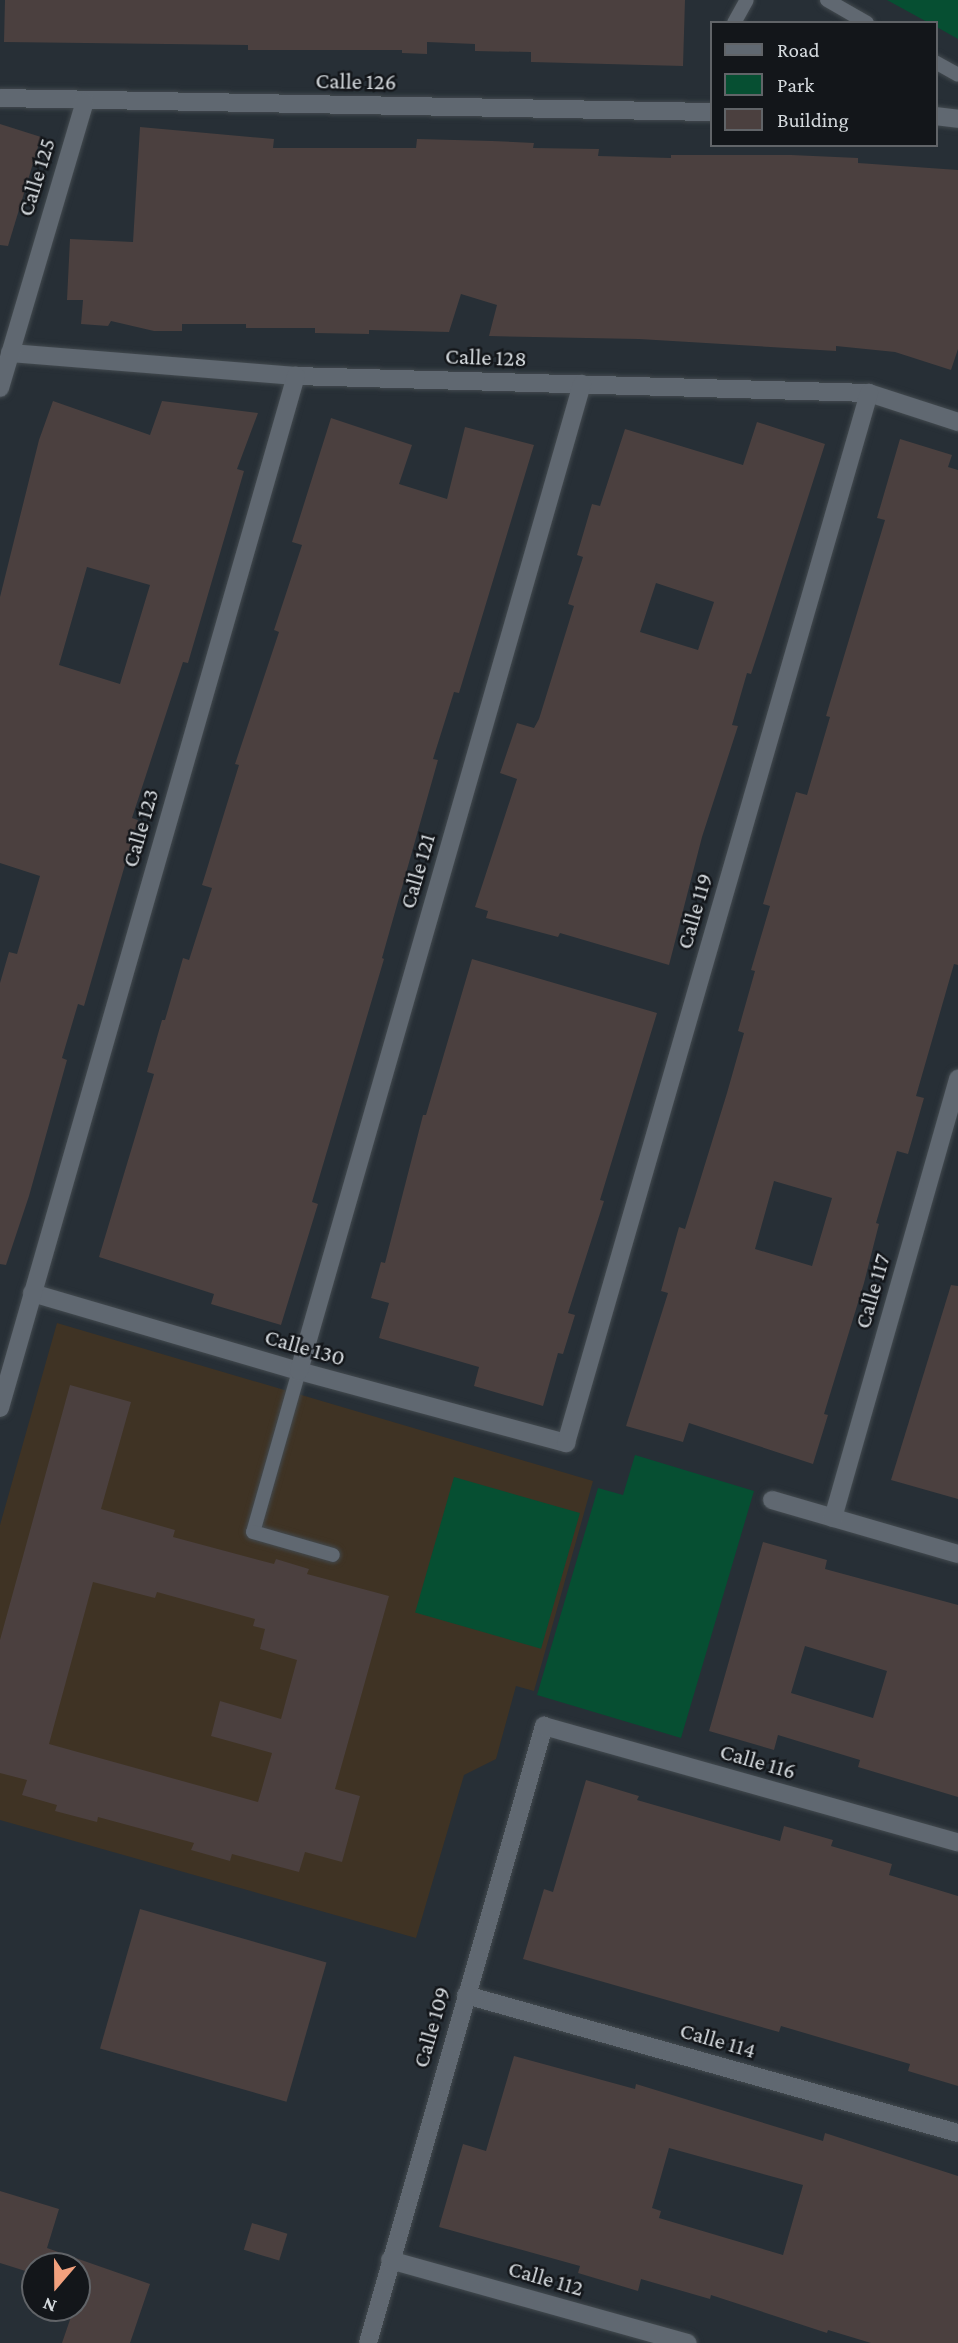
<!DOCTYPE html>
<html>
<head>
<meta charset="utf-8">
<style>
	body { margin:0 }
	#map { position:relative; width:958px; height:2343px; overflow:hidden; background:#272f36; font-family:"Crimson Pro",serif }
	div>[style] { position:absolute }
	.education>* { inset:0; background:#3f3324 }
	.green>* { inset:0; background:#064f32; transform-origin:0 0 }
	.building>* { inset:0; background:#4b403f; transform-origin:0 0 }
	.roads { filter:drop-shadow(0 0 2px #434a4f) drop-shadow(0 0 2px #434a4f) }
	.lane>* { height:14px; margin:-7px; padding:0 7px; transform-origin:7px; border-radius:7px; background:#606871 }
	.street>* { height:18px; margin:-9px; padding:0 9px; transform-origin:9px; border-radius:9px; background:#606871 }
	span { translate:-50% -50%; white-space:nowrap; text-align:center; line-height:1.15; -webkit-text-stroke:5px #13161a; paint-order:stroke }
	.street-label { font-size:23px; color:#d5dade }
	.legend { position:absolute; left:710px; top:21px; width:228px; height:126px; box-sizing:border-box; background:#13161a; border:2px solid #616468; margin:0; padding:9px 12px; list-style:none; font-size:21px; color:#d5dade }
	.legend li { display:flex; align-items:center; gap:14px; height:35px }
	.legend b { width:35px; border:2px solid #616468 }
	.north { position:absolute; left:21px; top:2252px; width:70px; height:70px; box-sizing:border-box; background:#13161a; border:2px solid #616468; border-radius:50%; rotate:200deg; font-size:19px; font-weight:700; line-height:28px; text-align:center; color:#d5dade }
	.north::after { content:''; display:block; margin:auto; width:24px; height:32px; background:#f2a17e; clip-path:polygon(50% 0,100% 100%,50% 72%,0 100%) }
</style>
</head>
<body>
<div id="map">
	<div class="education">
		<div style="clip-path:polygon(57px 1323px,593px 1481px,534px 1691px,516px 1686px,496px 1759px,464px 1775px,416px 1938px,0 1820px,0 1525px)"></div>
	</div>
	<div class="green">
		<div style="clip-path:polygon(887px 0,958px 0,958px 39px,935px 26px,935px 23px,929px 23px)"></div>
		<div style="clip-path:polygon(635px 1455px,754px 1491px,681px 1738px,537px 1695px,598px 1488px,623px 1495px)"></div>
		<div style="left:454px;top:1477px;width:131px;height:141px;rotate:16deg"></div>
	</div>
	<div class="building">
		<div style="clip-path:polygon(5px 0,685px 0,683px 66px,531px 62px,531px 52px,475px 51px,475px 44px,427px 42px,427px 54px,402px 53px,402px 50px,248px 50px,248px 45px,4px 42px)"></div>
		<div style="clip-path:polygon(0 124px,41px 137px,8px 246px,0 245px)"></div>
		<div style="clip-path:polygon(140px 127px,274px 139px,273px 148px,416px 148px,417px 139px,492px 141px,534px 143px,533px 148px,599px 149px,598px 156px,671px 158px,671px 155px,791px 155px,858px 158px,858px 163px,958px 170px,958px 349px,951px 370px,895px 352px,836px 346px,836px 351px,639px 339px,489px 336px,497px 305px,461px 294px,449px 332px,369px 330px,369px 334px,315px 333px,315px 328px,246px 328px,246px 324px,182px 324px,182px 331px,154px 331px,111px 321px,108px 326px,81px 324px,83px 300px,67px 300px,70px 239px,133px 242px)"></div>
		<div style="clip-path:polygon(evenodd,53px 401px,150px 435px,162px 401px,258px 413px,237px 469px,244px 471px,188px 663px,183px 662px,132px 818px,138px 820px,84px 1006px,78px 1004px,62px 1058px,67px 1060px,29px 1196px,6px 1265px,0 1264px,0 983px,9px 952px,17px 954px,40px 876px,0 863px,0 597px,39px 440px,53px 401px,87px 567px,150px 585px,120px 684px,59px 665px,87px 567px)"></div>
		<div style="clip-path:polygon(331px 418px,412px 445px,399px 484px,447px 499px,465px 427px,534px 445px,459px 693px,454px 692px,433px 759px,438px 760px,382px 958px,384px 959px,312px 1202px,318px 1204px,281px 1325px,211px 1304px,214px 1294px,99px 1257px,154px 1074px,147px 1072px,162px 1020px,165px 1020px,183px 958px,189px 960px,212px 888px,202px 885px,239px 765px,235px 764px,279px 632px,274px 630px,302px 545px,292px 542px)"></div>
		<div style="clip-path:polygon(evenodd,757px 422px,825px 444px,764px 635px,751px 674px,747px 673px,732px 725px,738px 726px,702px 837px,669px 965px,560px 933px,558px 937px,486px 918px,488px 911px,475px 907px,517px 779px,500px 773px,517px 723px,534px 728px,539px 719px,574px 606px,568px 604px,583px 557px,577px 555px,592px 504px,600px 506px,625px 429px,743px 465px,757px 422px,656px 583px,714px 602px,698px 650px,640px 632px,656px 583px)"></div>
		<div style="clip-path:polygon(evenodd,900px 439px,952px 455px,948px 467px,958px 470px,958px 965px,954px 964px,916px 1096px,924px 1098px,908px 1154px,897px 1151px,876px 1223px,879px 1224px,864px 1283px,824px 1414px,828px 1415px,813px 1464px,689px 1423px,683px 1442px,626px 1426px,668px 1293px,661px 1291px,679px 1227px,685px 1229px,727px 1093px,744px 1033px,738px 1031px,755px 971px,751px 970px,770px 906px,763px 904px,796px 792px,807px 795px,830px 717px,826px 716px,885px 520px,877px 518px,900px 439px,774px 1181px,832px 1198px,812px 1266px,755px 1249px,774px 1181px)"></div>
		<div style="clip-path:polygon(472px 959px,657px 1013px,600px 1200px,604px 1201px,568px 1313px,575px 1315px,563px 1354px,558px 1353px,543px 1406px,474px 1386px,479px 1367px,379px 1338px,389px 1303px,371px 1298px,381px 1262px,385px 1263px,423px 1115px,426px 1115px)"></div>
		<div style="clip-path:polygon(951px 1285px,958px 1286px,958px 1499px,891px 1480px)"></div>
		<div style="clip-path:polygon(evenodd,70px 1385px,131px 1402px,101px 1509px,175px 1530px,173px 1537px,274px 1564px,276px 1559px,309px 1569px,307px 1574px,389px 1596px,335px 1789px,360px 1796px,342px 1862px,305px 1852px,299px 1872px,232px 1854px,230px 1861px,191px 1850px,194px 1843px,98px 1817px,97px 1822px,55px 1811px,57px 1805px,22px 1795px,27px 1780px,0 1773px,0 1640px,70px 1385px,93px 1582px,155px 1598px,157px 1592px,255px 1619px,253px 1626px,265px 1629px,260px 1649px,297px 1660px,281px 1719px,220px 1701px,211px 1736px,272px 1753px,258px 1802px,49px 1744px,93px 1582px)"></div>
		<div style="clip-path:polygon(evenodd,763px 1542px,827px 1560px,825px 1569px,958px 1605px,958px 1797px,858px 1767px,860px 1760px,778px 1735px,774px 1750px,709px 1731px,763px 1542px,805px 1646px,887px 1671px,873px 1718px,791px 1693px,805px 1646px)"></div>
		<div style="clip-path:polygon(586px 1780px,639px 1796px,637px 1800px,780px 1841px,784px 1826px,833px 1840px,831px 1846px,892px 1864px,889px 1875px,958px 1896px,958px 2086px,908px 2071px,910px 2064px,781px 2026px,779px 2032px,523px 1959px,544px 1889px,553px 1892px)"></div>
		<div style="left:140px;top:1909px;width:194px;height:145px;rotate:16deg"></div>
		<div style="clip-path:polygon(evenodd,514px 2056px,635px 2089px,636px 2084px,823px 2141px,825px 2133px,958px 2176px,958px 2343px,871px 2343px,828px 2330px,827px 2333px,711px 2295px,710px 2299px,641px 2279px,638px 2291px,578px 2273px,580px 2266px,439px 2227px,463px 2144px,486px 2151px,514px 2056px,669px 2148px,803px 2185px,783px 2255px,659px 2218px,661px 2211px,652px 2208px,669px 2148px)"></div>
		<div style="clip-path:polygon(0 2191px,59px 2209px,47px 2248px,150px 2284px,130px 2343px,62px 2343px,74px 2308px,77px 2308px,81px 2288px,77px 2287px,77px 2266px,35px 2266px,35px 2274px,0 2263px)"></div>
		<div style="left:252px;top:2223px;width:37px;height:28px;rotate:17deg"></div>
	</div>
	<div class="roads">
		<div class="lane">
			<div style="left:827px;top:0;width:46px;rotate:29.9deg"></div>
			<div style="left:734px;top:23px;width:26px;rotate:-61deg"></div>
			<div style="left:935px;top:62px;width:26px;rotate:29deg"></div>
			<div style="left:299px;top:1371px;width:167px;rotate:105.9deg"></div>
			<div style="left:253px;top:1532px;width:83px;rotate:16deg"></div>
		</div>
		<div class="street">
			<div style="left:0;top:98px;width:711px;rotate:1.13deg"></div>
			<div style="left:935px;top:116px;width:23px;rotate:7deg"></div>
			<div style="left:10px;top:353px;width:287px;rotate:4.6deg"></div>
			<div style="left:296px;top:376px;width:573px;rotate:1.7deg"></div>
			<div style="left:869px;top:393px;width:94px;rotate:18deg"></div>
			<div style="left:0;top:388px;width:299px;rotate:-73.5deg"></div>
			<div style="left:32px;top:1293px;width:278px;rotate:16.3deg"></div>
			<div style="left:299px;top:1371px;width:277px;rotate:15.1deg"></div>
			<div style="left:566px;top:1443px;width:1093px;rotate:-73.9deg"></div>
			<div style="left:299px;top:1371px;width:1027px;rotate:-74deg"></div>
			<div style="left:0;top:1408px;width:1074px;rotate:-74deg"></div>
			<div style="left:772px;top:1500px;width:194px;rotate:16.2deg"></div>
			<div style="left:833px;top:1518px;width:457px;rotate:-74.1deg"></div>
			<div style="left:466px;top:1995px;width:511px;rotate:15.67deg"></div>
			<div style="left:390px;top:2260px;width:309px;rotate:15.6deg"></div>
			<div style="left:368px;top:2343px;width:642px;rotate:-74.08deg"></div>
			<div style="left:544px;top:1726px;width:430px;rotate:15.7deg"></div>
		</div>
	</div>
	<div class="street-label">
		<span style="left:356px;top:81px;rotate:1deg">Calle 126</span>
		<span style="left:36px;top:177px;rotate:-73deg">Calle 125</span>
		<span style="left:486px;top:357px;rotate:2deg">Calle 128</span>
		<span style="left:140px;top:828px;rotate:-74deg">Calle 123</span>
		<span style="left:417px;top:871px;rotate:-74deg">Calle 121</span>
		<span style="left:694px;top:911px;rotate:-74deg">Calle 119</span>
		<span style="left:872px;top:1291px;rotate:-74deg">Calle 117</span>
		<span style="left:305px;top:1347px;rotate:16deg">Calle 130</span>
		<span style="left:758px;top:1761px;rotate:16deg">Calle 116</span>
		<span style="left:431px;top:2027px;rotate:-74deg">Calle 109</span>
		<span style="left:718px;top:2040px;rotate:16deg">Calle 114</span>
		<span style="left:546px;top:2278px;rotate:16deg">Calle 112</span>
	</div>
	<ul class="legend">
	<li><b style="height:9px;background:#606871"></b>Road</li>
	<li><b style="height:19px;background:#064f32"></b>Park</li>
	<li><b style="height:19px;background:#4b403f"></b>Building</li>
	</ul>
	<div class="north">N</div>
</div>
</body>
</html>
